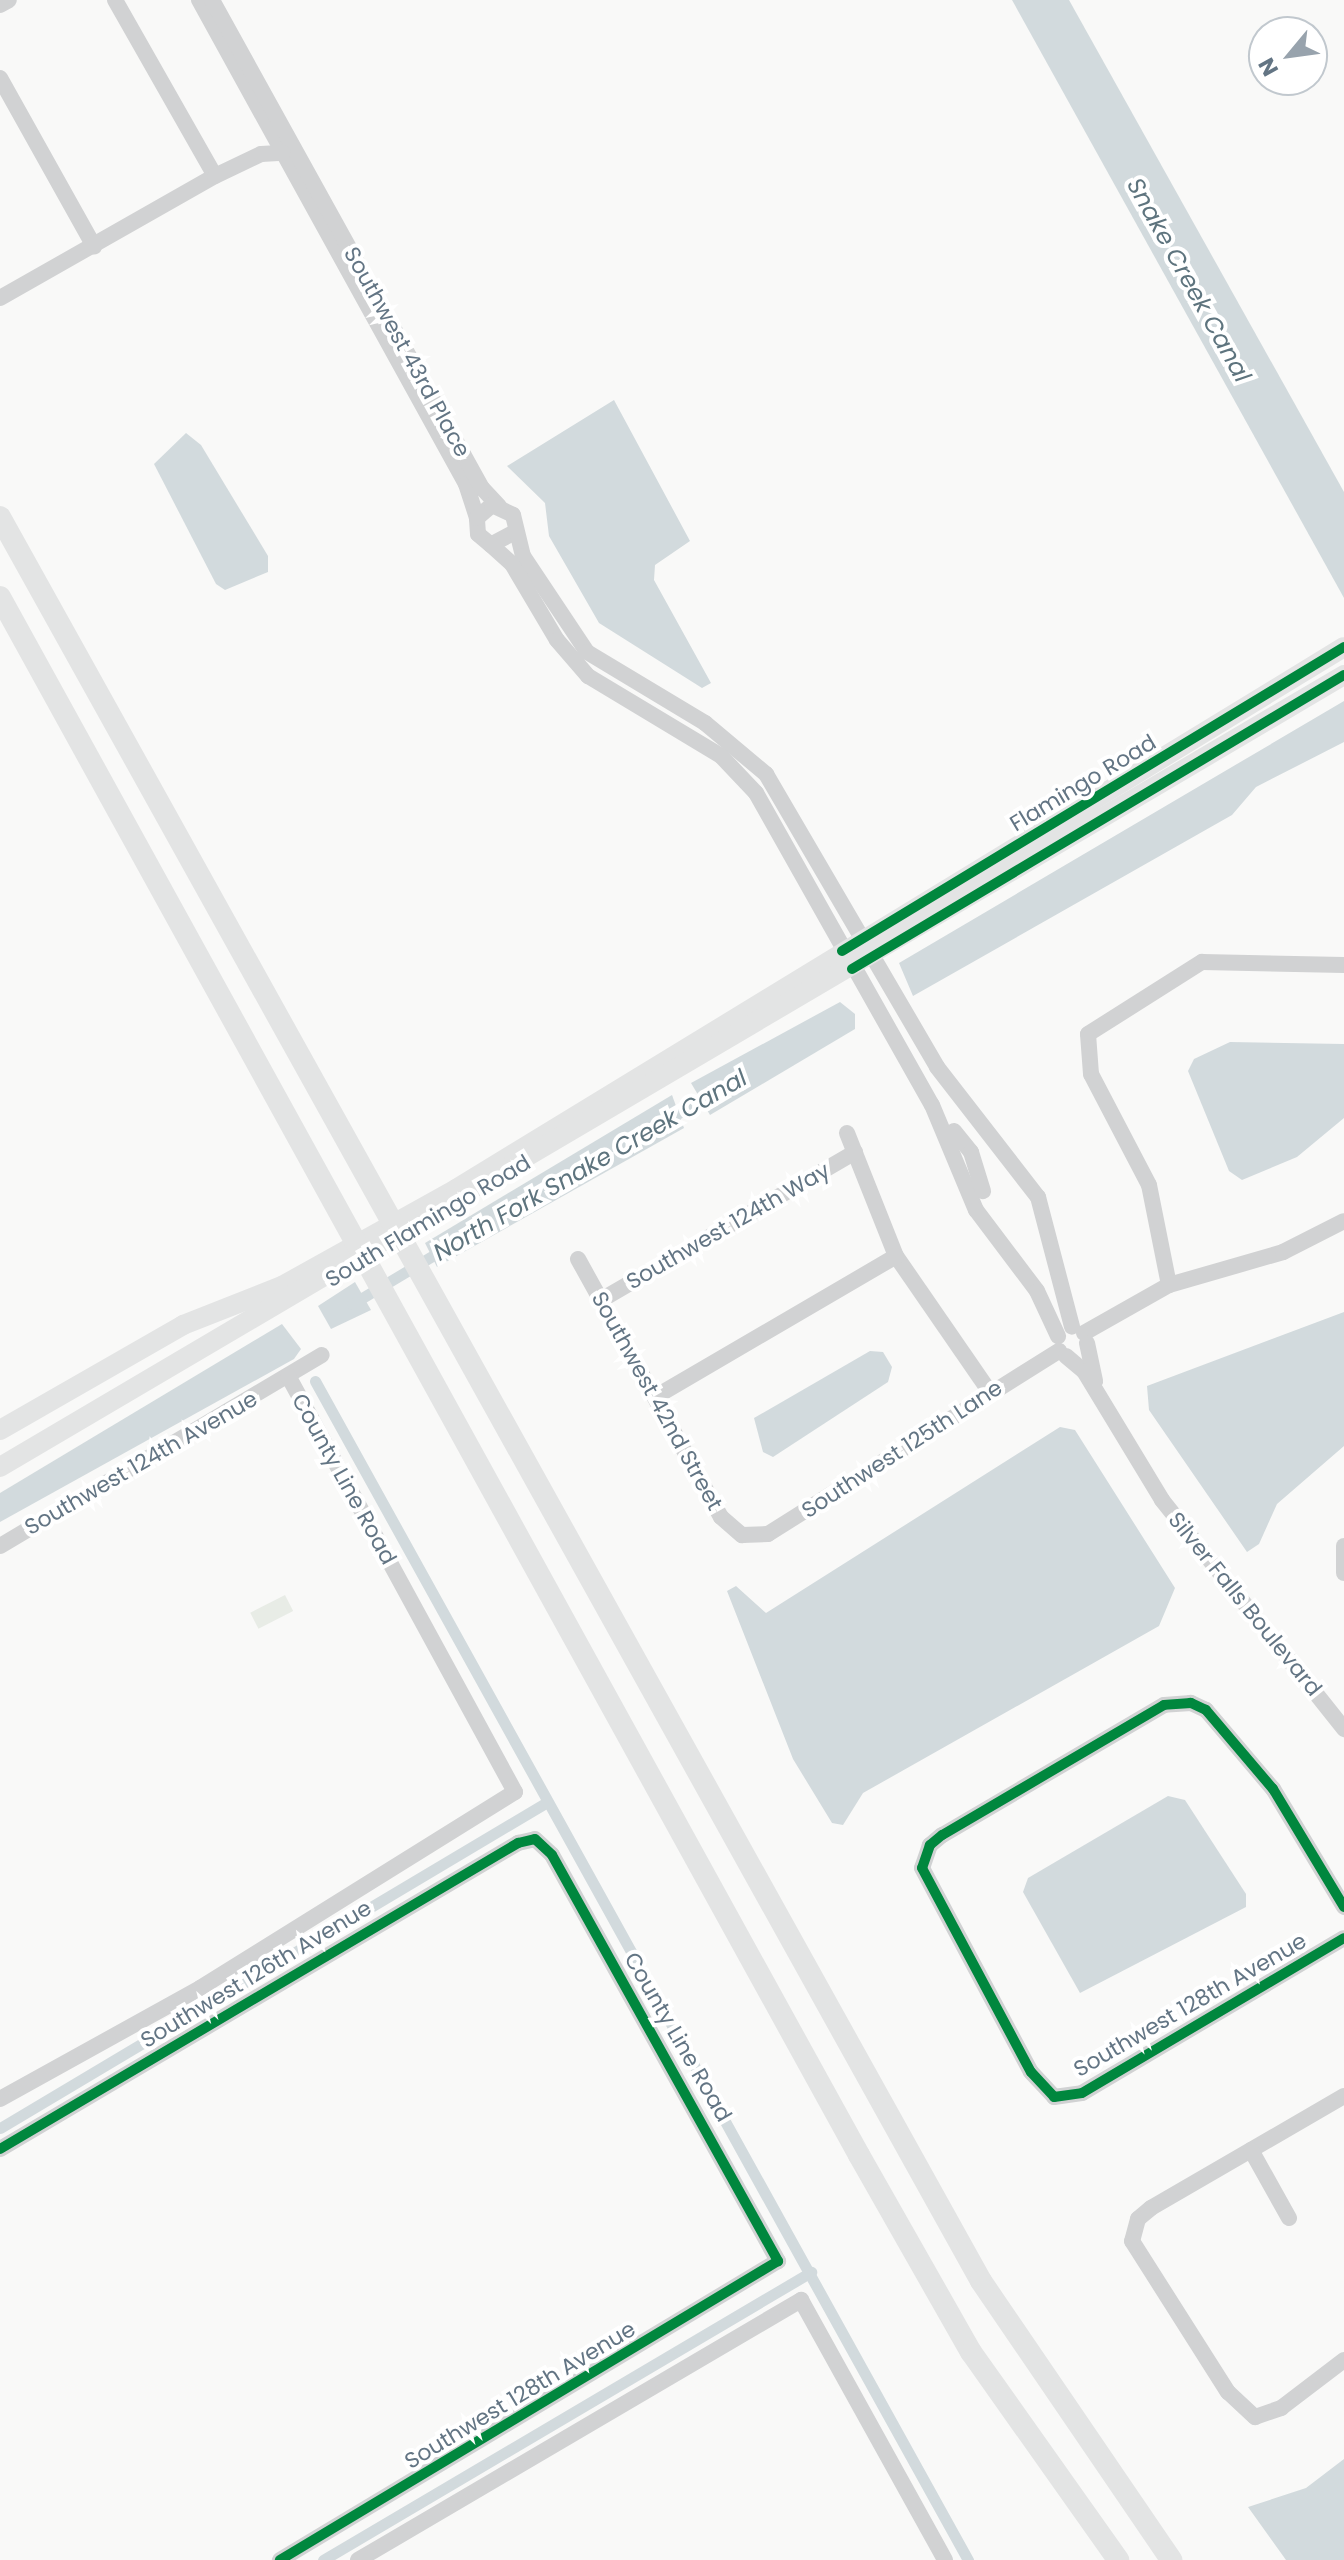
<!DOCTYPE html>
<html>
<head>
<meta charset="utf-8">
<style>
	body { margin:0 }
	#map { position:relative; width:1344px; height:2560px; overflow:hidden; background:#f9f9f8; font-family:Poppins,sans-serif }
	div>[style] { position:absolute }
	.green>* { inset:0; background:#e8ece6; transform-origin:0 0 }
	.water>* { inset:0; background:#d2dadd }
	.canal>* { height:11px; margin:-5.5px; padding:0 5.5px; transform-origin:5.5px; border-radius:5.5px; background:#d2dadd }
	.minor>* { height:16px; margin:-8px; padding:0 8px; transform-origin:8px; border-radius:8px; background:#d1d2d3 }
	.major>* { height:20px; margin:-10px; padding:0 10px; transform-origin:10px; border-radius:10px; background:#e3e4e4 }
	.highway>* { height:22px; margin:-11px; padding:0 11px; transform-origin:11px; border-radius:11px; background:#e3e4e4 }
	.cycleway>* { height:10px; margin:-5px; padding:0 5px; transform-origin:5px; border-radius:5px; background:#00873e }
	span { translate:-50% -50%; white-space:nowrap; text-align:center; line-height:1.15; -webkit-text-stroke:8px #fff; paint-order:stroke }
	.street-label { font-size:22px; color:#637584 }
	.water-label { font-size:24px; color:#5e747e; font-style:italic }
	.north { position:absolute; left:1248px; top:16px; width:80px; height:80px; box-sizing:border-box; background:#fff; border:2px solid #c1c8ce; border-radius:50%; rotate:241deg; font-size:22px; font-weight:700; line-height:32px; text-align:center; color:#637584 }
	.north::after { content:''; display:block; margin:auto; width:28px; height:36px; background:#98a3ad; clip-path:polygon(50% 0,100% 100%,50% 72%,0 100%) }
</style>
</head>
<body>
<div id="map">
	<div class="green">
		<div style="left:285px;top:1595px;width:18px;height:39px;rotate:63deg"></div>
	</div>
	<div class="water">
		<div style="clip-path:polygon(1012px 0,1069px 0,1344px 492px,1344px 598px)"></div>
		<div style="clip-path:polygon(614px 400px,690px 541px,655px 565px,654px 580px,711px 683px,702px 688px,599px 623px,549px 536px,545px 503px,507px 466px)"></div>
		<div style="clip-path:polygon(186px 433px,201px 445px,268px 556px,268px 572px,225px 590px,216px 584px,154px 464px)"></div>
		<div style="clip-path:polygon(1344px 701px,1344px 742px,1256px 787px,1232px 815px,913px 996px,899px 963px)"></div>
		<div style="clip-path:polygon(840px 1002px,855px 1014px,855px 1029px,710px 1115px,691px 1083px)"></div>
		<div style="clip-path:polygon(1230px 1042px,1344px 1044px,1344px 1118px,1297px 1157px,1242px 1180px,1229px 1171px,1188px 1071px,1194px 1059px)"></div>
		<div style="clip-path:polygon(672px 1095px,684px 1128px,437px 1267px,425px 1243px)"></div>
		<div style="clip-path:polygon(355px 1282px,371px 1310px,331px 1329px,318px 1306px)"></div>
		<div style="clip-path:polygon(1344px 1312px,1344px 1446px,1277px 1504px,1259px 1544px,1247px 1552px,1149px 1410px,1147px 1386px)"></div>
		<div style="clip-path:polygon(282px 1324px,301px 1349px,294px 1359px,0 1522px,0 1493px)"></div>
		<div style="clip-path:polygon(870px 1351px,883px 1352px,892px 1367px,888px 1382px,773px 1457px,763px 1452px,754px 1418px)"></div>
		<div style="clip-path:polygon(1060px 1427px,1075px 1430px,1175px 1588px,1159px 1626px,863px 1793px,843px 1825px,832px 1823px,793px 1759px,727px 1591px,736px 1586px,766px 1613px)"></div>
		<div style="clip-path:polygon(1168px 1796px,1185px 1800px,1246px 1894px,1246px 1907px,1080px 1993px,1023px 1892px,1028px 1878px)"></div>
		<div style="clip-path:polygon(1344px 2459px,1344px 2560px,1286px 2560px,1248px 2507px,1306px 2488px)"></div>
	</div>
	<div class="canal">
		<div style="left:670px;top:1118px;width:51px;rotate:-29.6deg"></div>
		<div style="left:352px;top:1304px;width:107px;rotate:-30.9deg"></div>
		<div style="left:315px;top:1381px;width:1348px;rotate:61.02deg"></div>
		<div style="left:0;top:2128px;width:637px;rotate:-30.79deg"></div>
		<div style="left:323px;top:2560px;width:567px;rotate:-30.55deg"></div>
	</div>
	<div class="minor">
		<div style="left:115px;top:0;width:202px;rotate:60.4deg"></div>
		<div style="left:199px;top:0;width:553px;rotate:61.12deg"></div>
		<div style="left:466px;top:484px;width:36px;rotate:72deg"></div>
		<div style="left:212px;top:0;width:558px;rotate:61.05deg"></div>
		<div style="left:482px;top:488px;width:25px;rotate:47deg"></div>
		<div style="left:0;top:5px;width:10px;rotate:-29deg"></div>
		<div style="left:0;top:78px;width:193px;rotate:60.8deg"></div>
		<div style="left:0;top:298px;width:247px;rotate:-29.6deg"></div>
		<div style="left:215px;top:176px;width:51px;rotate:-25.6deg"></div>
		<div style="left:261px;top:154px;width:22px;rotate:-3deg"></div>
		<div style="left:515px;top:532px;width:27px;rotate:152deg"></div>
		<div style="left:491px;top:545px;width:17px;rotate:-140deg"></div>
		<div style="left:478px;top:534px;width:16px;rotate:-94deg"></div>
		<div style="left:477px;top:518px;width:20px;rotate:-41deg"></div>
		<div style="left:492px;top:505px;width:23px;rotate:25deg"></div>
		<div style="left:513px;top:515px;width:42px;rotate:76.3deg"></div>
		<div style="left:523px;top:556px;width:115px;rotate:56.3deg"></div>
		<div style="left:587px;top:652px;width:138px;rotate:31deg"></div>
		<div style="left:705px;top:723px;width:80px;rotate:39.9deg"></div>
		<div style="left:766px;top:774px;width:339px;rotate:59.7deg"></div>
		<div style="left:937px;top:1067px;width:165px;rotate:52.2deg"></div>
		<div style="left:1038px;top:1197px;width:134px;rotate:75.3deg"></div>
		<div style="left:491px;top:545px;width:28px;rotate:42deg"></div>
		<div style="left:512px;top:564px;width:88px;rotate:59.4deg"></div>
		<div style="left:557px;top:640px;width:48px;rotate:49.3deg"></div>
		<div style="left:588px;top:676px;width:155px;rotate:31deg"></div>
		<div style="left:721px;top:756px;width:51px;rotate:46.6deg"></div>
		<div style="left:756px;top:793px;width:358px;rotate:60.6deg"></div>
		<div style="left:932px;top:1105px;width:114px;rotate:67.3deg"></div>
		<div style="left:976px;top:1210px;width:101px;rotate:53deg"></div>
		<div style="left:1037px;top:1291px;width:50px;rotate:65deg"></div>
		<div style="left:954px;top:1131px;width:27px;rotate:51deg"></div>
		<div style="left:971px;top:1152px;width:41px;rotate:72.9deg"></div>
		<div style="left:847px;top:1133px;width:132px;rotate:68.3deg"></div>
		<div style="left:896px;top:1256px;width:164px;rotate:55.4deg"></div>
		<div style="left:578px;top:1259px;width:295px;rotate:61deg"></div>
		<div style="left:721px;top:1517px;width:28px;rotate:41deg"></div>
		<div style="left:742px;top:1535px;width:26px;rotate:-2deg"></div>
		<div style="left:768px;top:1534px;width:344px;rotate:-32.2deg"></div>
		<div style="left:1169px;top:1285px;width:102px;rotate:-101.3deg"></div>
		<div style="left:1149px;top:1185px;width:125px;rotate:-117.6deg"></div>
		<div style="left:1091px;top:1074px;width:40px;rotate:-94.3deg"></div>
		<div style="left:1088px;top:1034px;width:135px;rotate:-32.3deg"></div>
		<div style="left:1202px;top:962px;width:142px;rotate:1.2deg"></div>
		<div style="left:601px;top:1300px;width:294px;rotate:-30.2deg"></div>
		<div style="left:1084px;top:1333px;width:98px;rotate:-29.5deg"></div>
		<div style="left:1169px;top:1285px;width:119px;rotate:-16.1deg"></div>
		<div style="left:1283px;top:1252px;width:68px;rotate:-26.9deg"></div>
		<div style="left:1087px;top:1343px;width:39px;rotate:78deg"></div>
		<div style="left:1066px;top:1356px;width:23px;rotate:40deg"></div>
		<div style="left:1084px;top:1371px;width:151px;rotate:58.8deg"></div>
		<div style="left:1162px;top:1500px;width:293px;rotate:51.5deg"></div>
		<div style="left:655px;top:1397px;width:279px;rotate:-30.3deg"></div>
		<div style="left:0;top:1546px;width:374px;rotate:-30.7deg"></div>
		<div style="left:1344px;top:1546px;width:27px;rotate:90deg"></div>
		<div style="left:1344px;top:1907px;width:138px;rotate:-121deg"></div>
		<div style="left:1273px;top:1789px;width:104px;rotate:-130.3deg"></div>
		<div style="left:1206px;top:1710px;width:17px;rotate:-155deg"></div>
		<div style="left:1191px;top:1703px;width:27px;rotate:176deg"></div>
		<div style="left:1164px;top:1705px;width:257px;rotate:149.6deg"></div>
		<div style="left:942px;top:1835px;width:16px;rotate:140deg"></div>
		<div style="left:930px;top:1845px;width:24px;rotate:109deg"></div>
		<div style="left:922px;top:1868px;width:231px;rotate:61.9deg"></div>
		<div style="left:1031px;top:2072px;width:34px;rotate:47deg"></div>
		<div style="left:1054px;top:2097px;width:28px;rotate:-8deg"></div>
		<div style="left:1082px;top:2093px;width:304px;rotate:-30.6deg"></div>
		<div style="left:1344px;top:2096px;width:223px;rotate:149.9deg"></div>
		<div style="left:1151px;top:2208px;width:17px;rotate:140deg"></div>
		<div style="left:1138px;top:2219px;width:23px;rotate:105deg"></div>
		<div style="left:1132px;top:2241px;width:179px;rotate:57.6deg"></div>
		<div style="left:1228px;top:2392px;width:37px;rotate:43deg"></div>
		<div style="left:1255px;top:2417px;width:28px;rotate:-19deg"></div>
		<div style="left:1281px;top:2408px;width:79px;rotate:-37.3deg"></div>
		<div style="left:0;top:2099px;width:229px;rotate:-29deg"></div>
		<div style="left:200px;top:1988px;width:371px;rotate:-31.9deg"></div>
		<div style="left:515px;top:1792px;width:474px;rotate:-118.6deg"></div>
		<div style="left:0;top:2149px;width:602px;rotate:-30.57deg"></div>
		<div style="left:518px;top:1843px;width:17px;rotate:-13deg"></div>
		<div style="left:535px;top:1839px;width:23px;rotate:43deg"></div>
		<div style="left:552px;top:1855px;width:465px;rotate:60.9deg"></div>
		<div style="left:778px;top:2261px;width:581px;rotate:149.02deg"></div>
		<div style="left:1251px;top:2150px;width:78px;rotate:60.8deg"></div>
		<div style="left:358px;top:2560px;width:514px;rotate:-30.41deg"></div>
		<div style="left:801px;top:2300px;width:297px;rotate:61deg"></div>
	</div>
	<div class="major">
		<div style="left:0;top:1430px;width:211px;rotate:-29.8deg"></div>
		<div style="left:183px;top:1325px;width:106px;rotate:-21.5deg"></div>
		<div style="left:282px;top:1286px;width:199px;rotate:-29.1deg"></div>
		<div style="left:456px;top:1189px;width:1040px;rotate:-31.4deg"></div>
		<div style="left:0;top:1467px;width:1560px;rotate:-30.51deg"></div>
	</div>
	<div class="highway">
		<div style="left:0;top:517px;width:2018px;rotate:60.92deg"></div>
		<div style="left:981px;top:2281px;width:338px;rotate:55.7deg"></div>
		<div style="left:0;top:597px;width:1779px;rotate:61.13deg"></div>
		<div style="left:859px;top:2155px;width:227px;rotate:60.4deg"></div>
		<div style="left:971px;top:2352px;width:255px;rotate:54.7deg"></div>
	</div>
	<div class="cycleway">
		<div style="left:842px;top:951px;width:587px;rotate:-31.2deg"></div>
		<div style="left:852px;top:969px;width:573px;rotate:-30.86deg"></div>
		<div style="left:1344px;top:1907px;width:138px;rotate:-121deg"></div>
		<div style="left:1273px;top:1789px;width:104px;rotate:-130.3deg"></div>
		<div style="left:1206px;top:1710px;width:17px;rotate:-155deg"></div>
		<div style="left:1191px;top:1703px;width:27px;rotate:176deg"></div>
		<div style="left:1164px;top:1705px;width:257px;rotate:149.6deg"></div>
		<div style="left:942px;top:1835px;width:16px;rotate:140deg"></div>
		<div style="left:930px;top:1845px;width:24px;rotate:109deg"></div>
		<div style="left:922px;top:1868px;width:231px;rotate:61.9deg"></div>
		<div style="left:1031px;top:2072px;width:34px;rotate:47deg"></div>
		<div style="left:1054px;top:2097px;width:28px;rotate:-8deg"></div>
		<div style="left:1082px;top:2093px;width:304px;rotate:-30.6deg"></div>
		<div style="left:0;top:2149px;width:602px;rotate:-30.57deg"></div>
		<div style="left:518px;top:1843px;width:17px;rotate:-13deg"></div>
		<div style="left:535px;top:1839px;width:23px;rotate:43deg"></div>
		<div style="left:552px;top:1855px;width:465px;rotate:60.9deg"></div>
		<div style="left:778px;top:2261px;width:581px;rotate:149.02deg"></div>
	</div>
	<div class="street-label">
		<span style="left:407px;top:352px;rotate:61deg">Southwest 43rd Place</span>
		<span style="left:1083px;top:783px;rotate:-31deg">Flamingo Road</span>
		<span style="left:428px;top:1221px;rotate:-31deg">South Flamingo Road</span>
		<span style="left:728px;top:1226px;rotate:-30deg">Southwest 124th Way</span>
		<span style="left:657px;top:1401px;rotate:61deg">Southwest 42nd Street</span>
		<span style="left:902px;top:1449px;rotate:-33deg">Southwest 125th Lane</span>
		<span style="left:141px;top:1463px;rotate:-30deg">Southwest 124th Avenue</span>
		<span style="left:344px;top:1479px;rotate:61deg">County Line Road</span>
		<span style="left:1245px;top:1604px;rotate:51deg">Silver Falls Boulevard</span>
		<span style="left:256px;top:1974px;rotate:-31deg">Southwest 126th Avenue</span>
		<span style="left:1190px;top:2005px;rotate:-30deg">Southwest 128th Avenue</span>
		<span style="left:678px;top:2037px;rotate:60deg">County Line Road</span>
		<span style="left:520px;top:2395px;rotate:-31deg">Southwest 128th Avenue</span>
	</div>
	<div class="water-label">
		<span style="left:1189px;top:280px;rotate:61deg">Snake Creek Canal</span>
		<span style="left:590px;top:1165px;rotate:-30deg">North Fork Snake Creek Canal</span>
	</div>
	<div class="north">N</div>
</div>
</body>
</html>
